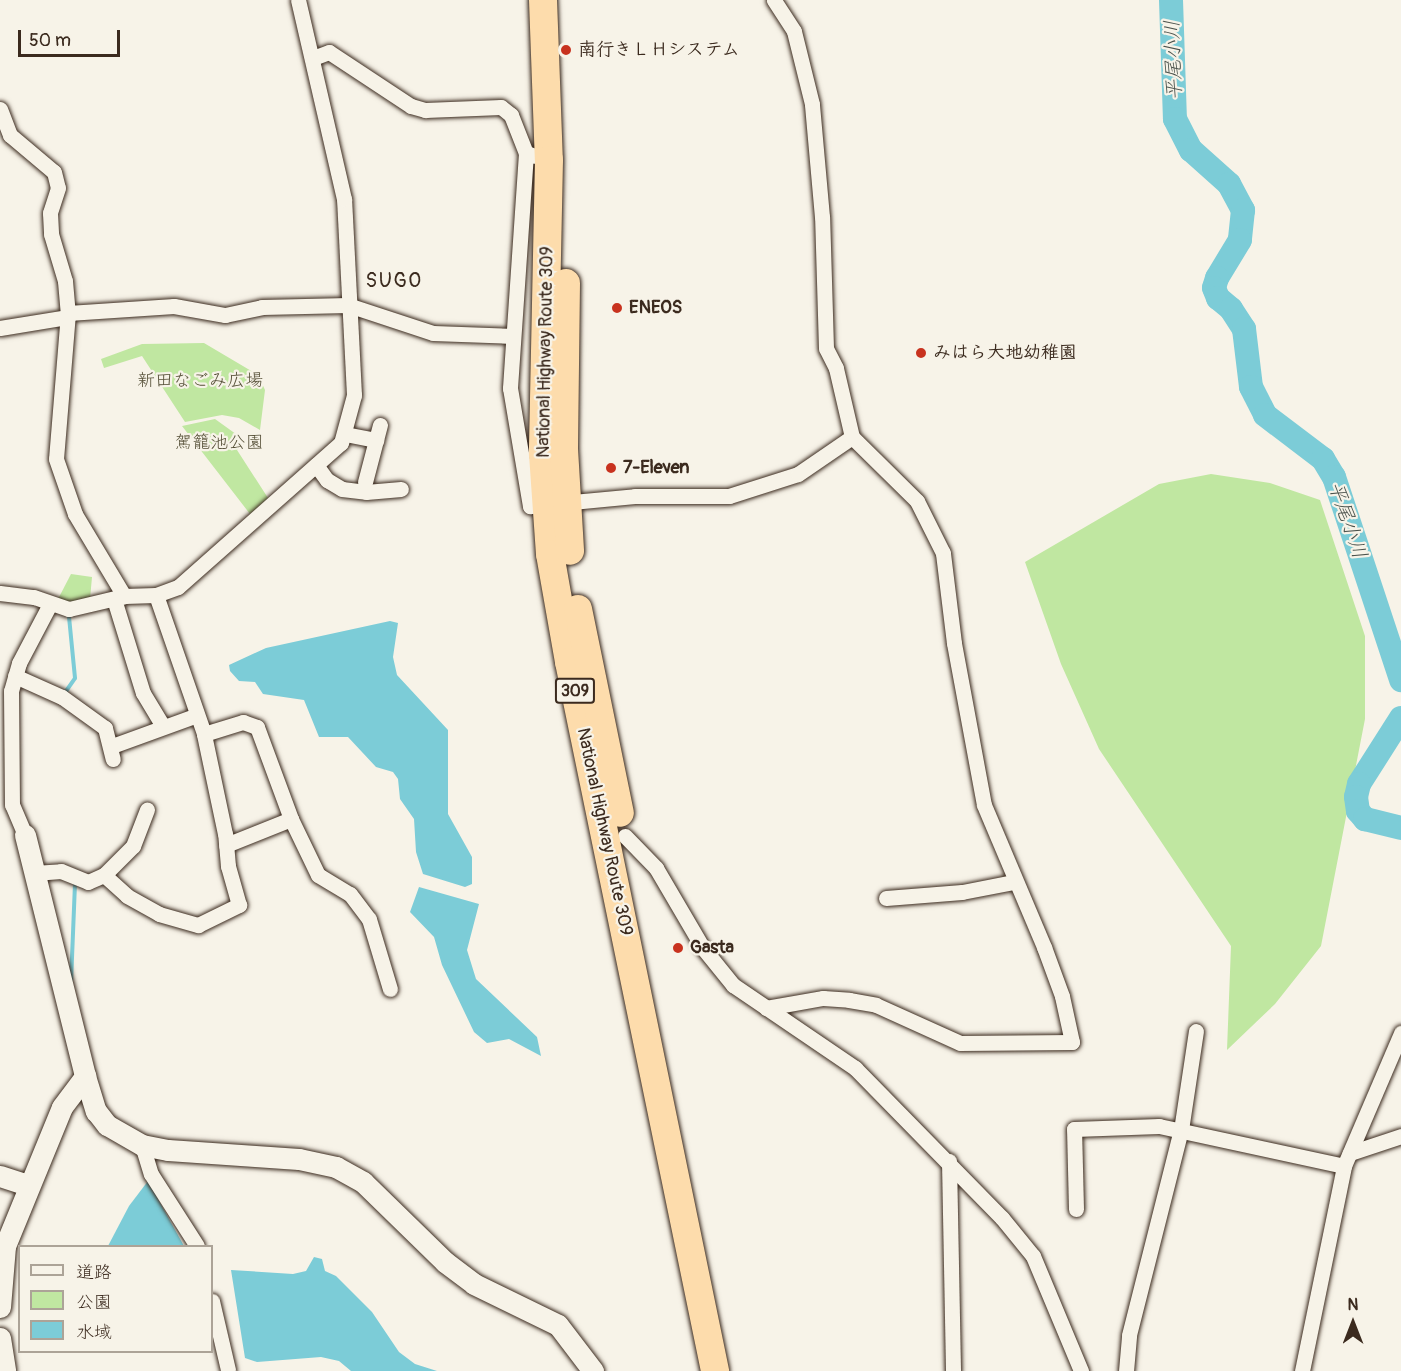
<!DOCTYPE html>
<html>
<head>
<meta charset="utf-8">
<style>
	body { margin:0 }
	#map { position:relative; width:1401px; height:1371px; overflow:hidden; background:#f7f3e8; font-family:Pangolin,"Klee One",sans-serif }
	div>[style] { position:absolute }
	.green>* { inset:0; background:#c0e7a1 }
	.water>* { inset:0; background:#7cccd7 }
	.stream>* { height:4px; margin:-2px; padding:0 2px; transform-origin:2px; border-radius:2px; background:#7cccd7 }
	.river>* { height:24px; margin:-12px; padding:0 12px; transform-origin:12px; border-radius:12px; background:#7cccd7 }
	.roads { filter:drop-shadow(0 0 2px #3b2a1e) drop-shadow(0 0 2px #3b2a1e) }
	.street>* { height:15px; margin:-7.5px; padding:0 7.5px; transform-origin:7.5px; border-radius:7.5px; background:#f7f3e8 }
	.secondary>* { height:21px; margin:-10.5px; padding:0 10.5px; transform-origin:10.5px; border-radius:10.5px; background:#f7f3e8 }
	.highway>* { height:28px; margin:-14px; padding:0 14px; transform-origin:14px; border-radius:14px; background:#fddcac }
	.dots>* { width:16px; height:16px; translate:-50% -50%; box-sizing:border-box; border:3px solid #f7f3e8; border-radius:50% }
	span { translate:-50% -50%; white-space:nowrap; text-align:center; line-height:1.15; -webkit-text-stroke:4.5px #f7f3e8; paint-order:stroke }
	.shield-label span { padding:2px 4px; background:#f7f3e8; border:2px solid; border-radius:4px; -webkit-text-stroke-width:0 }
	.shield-label { font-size:16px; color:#3b2a1e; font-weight:700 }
	.poi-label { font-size:18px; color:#3b2a1e; font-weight:700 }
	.left { translate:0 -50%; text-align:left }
	.street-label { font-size:18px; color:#3b2a1e }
	.park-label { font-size:18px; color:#565038 }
	.water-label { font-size:20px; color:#4b524c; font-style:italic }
	.neighbourhood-label { font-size:20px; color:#3b2a1e; letter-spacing:1.5px }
	.legend { position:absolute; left:18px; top:1245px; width:195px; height:108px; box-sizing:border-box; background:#f7f3e8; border:2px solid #aca397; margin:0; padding:8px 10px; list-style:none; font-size:18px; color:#3b2a1e }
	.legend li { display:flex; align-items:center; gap:12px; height:30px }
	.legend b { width:30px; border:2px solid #aca397 }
	.north { position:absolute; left:1323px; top:1293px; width:60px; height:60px; -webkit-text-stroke:4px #f7f3e8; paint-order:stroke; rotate:0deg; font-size:16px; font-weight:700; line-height:24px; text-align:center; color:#3b2a1e }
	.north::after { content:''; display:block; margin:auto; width:21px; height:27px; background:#3b2a1e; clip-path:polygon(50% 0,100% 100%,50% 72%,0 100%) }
	.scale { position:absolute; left:18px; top:30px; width:102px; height:27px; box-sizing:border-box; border:3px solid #3b2a1e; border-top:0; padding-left:8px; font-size:18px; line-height:21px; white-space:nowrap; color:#3b2a1e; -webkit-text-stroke:4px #f7f3e8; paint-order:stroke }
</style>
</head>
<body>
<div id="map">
	<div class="green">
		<div style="clip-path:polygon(204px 343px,258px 375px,265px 390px,260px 430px,239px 418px,222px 415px,185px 422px,142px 356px,104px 368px,101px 359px,142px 344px)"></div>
		<div style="clip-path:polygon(215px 419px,247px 442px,237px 450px,268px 498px,250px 514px,182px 426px)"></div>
		<div style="clip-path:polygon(1211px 474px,1270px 483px,1320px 500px,1365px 636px,1365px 719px,1321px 946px,1275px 1004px,1227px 1050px,1231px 946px,1099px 749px,1061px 664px,1025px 562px,1159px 484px)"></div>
		<div style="clip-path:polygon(71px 574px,92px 577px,90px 599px,68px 604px,57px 601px)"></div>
	</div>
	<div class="water">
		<div style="clip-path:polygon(390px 621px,398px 623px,393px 657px,397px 675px,448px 730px,448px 814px,472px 857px,472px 884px,465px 887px,423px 874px,416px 852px,414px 819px,400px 799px,398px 779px,393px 772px,376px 767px,348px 737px,319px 737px,304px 700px,263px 694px,255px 682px,239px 681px,230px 671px,229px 665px,266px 648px)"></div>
		<div style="clip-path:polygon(419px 887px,479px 904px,467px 950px,476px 979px,537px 1037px,541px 1056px,509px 1039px,487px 1043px,474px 1032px,442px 965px,434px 937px,410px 912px)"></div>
		<div style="clip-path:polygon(148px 1181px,184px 1246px,108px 1246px,129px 1206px)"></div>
		<div style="clip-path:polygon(314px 1257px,322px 1259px,325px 1271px,336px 1276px,372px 1312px,399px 1352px,415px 1364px,437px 1371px,351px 1371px,339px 1361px,321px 1357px,257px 1362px,245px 1358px,231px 1270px,293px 1274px,306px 1271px)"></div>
	</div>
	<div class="stream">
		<div style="left:64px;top:694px;width:19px;rotate:-55deg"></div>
		<div style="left:75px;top:678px;width:61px;rotate:-95.6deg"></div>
		<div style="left:71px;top:983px;width:99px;rotate:-87.7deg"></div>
	</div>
	<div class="river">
		<div style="left:1171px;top:0;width:119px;rotate:88.1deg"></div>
		<div style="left:1175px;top:119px;width:35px;rotate:63deg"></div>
		<div style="left:1191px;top:150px;width:51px;rotate:41.8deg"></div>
		<div style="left:1229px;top:184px;width:30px;rotate:62deg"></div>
		<div style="left:1243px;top:210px;width:30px;rotate:96deg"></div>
		<div style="left:1240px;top:240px;width:44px;rotate:121.2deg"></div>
		<div style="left:1217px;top:278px;width:10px;rotate:107deg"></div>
		<div style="left:1214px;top:288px;width:11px;rotate:68deg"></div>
		<div style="left:1218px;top:298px;width:17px;rotate:40deg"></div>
		<div style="left:1231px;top:309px;width:24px;rotate:57deg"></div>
		<div style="left:1244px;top:329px;width:58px;rotate:83.1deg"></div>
		<div style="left:1251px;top:387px;width:31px;rotate:63deg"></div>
		<div style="left:1265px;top:415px;width:73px;rotate:37.2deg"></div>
		<div style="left:1323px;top:459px;width:21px;rotate:59deg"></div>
		<div style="left:1334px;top:477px;width:214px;rotate:71.7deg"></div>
		<div style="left:1401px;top:718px;width:78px;rotate:122.5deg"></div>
		<div style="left:1359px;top:784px;width:13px;rotate:103deg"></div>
		<div style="left:1356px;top:797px;width:14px;rotate:82deg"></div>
		<div style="left:1358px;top:811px;width:11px;rotate:49deg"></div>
		<div style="left:1365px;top:819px;width:37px;rotate:14deg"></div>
	</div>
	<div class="roads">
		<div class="street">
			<div style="left:313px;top:58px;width:17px;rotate:-21deg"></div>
			<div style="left:329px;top:52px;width:98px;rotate:33.4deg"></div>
			<div style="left:411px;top:106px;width:15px;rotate:16deg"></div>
			<div style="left:425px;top:110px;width:76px;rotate:-2.3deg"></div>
			<div style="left:501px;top:107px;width:13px;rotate:39deg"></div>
			<div style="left:511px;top:115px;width:41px;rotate:68.5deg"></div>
			<div style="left:526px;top:153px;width:9px;rotate:18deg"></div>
			<div style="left:0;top:109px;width:28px;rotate:69deg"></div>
			<div style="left:10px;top:135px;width:57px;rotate:40.1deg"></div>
			<div style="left:54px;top:172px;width:16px;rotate:76deg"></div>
			<div style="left:58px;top:188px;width:26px;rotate:108deg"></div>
			<div style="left:50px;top:213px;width:21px;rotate:87deg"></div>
			<div style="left:51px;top:234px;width:49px;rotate:73.4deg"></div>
			<div style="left:65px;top:281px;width:32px;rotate:85deg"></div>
			<div style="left:68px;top:313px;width:146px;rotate:94.7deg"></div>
			<div style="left:56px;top:459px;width:58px;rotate:70.9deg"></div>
			<div style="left:75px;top:514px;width:96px;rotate:59.1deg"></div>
			<div style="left:526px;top:153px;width:236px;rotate:93.9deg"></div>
			<div style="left:510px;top:388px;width:120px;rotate:80.4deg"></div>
			<div style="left:530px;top:506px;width:105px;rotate:-5.4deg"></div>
			<div style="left:635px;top:496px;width:94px"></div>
			<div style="left:729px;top:496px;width:72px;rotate:-17.7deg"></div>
			<div style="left:798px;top:474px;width:65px;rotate:-34.4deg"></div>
			<div style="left:68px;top:313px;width:106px;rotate:-3.8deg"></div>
			<div style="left:174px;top:306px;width:52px;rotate:10deg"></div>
			<div style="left:225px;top:315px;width:38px;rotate:-12deg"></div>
			<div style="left:262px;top:307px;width:86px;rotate:-1.3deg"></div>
			<div style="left:348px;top:305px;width:89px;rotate:18.2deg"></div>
			<div style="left:433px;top:333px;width:80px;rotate:2.1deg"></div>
			<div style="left:0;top:328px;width:69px;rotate:-9.2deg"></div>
			<div style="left:345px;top:434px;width:32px;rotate:11deg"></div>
			<div style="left:316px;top:465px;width:19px;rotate:54deg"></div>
			<div style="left:327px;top:480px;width:17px;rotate:31deg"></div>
			<div style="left:342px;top:489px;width:24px;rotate:7deg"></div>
			<div style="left:366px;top:492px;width:35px;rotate:-5deg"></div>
			<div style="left:365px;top:482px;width:59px;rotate:-75.3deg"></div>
			<div style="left:0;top:593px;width:34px;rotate:7deg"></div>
			<div style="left:34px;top:597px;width:37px;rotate:19deg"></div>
			<div style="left:69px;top:609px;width:57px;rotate:-13.3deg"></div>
			<div style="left:124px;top:596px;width:32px;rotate:-2deg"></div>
			<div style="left:156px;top:595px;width:23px;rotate:-20deg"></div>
			<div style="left:178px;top:587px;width:217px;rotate:-41.5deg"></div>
			<div style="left:341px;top:443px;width:50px;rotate:-74.8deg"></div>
			<div style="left:354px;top:395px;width:196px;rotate:-92.9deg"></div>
			<div style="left:344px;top:199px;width:204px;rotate:-103deg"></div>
			<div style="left:156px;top:595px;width:147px;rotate:70.9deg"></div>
			<div style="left:204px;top:734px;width:41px;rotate:-17.1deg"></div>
			<div style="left:243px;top:722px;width:15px;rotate:20deg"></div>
			<div style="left:257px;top:727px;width:98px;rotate:69.7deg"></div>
			<div style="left:291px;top:819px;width:62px;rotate:64.3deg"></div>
			<div style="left:318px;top:875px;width:37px;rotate:31deg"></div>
			<div style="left:350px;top:894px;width:31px;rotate:53deg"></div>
			<div style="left:369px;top:919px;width:73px;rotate:73.3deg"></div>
			<div style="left:114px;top:599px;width:98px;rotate:72.9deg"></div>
			<div style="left:143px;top:693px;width:37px;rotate:59deg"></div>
			<div style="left:15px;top:676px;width:51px;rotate:24.1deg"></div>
			<div style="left:62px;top:697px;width:53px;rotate:35.8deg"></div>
			<div style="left:105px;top:728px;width:32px;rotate:76deg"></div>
			<div style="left:112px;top:746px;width:90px;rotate:-20deg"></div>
			<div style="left:25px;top:835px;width:33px;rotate:-113deg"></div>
			<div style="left:12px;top:805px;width:114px;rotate:-90.5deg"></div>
			<div style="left:11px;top:691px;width:29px;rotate:-74deg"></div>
			<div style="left:19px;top:663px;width:67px;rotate:-62.3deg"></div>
			<div style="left:625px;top:836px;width:45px;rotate:45.9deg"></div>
			<div style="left:656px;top:868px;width:93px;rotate:59.6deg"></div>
			<div style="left:703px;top:948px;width:48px;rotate:51deg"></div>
			<div style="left:733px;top:985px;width:148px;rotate:34.2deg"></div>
			<div style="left:855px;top:1068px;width:210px;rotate:45.6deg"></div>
			<div style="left:1002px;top:1218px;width:49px;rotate:50.8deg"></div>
			<div style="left:1033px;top:1256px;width:125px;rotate:67.3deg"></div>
			<div style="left:226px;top:845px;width:70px;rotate:-21.8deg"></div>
			<div style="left:34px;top:873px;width:27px;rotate:-4deg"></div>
			<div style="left:61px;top:871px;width:29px;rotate:22deg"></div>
			<div style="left:88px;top:882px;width:17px;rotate:-24deg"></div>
			<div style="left:104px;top:875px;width:31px;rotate:42deg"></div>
			<div style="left:127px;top:896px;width:37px;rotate:29deg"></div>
			<div style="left:159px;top:914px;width:41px;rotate:15.8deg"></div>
			<div style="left:198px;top:925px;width:46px;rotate:-26deg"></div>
			<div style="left:239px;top:905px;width:41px;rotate:-105.8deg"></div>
			<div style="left:228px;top:866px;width:32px;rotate:-95deg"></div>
			<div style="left:225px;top:834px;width:102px;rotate:-101.9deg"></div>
			<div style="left:104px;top:875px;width:41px;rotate:-45deg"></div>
			<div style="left:133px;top:846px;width:39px;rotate:-69deg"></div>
			<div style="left:886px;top:898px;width:76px;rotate:-4.5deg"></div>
			<div style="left:962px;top:892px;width:53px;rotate:-10.9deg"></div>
			<div style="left:766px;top:1008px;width:58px;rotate:-10deg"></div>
			<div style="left:823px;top:998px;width:26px;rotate:4deg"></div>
			<div style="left:849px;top:1000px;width:27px;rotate:10deg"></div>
			<div style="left:876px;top:1005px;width:92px;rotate:24.3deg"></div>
			<div style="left:960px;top:1043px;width:112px;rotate:-0.5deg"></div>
			<div style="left:1072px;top:1042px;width:47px;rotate:-102.3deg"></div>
			<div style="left:1062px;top:996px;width:52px;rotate:-110.2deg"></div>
			<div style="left:1044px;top:947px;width:154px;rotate:-112.9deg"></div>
			<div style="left:984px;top:805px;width:165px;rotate:-100.5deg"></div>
			<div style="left:954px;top:643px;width:91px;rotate:-97deg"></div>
			<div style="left:943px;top:553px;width:58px;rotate:-116.6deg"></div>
			<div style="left:917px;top:501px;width:91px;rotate:-135.4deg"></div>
			<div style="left:852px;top:437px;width:71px;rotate:-103.1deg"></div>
			<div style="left:836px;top:368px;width:22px;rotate:-117deg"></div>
			<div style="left:826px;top:348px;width:131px;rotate:-91.7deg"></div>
			<div style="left:822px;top:217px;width:113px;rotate:-95.1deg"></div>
			<div style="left:812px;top:104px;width:75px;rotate:-103.9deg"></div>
			<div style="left:794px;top:31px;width:37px;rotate:-123deg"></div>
			<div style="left:142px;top:1145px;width:30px;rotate:73deg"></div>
			<div style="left:151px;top:1174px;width:85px;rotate:57.4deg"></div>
			<div style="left:1350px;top:1153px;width:54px;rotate:-18.4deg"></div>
			<div style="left:949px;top:1161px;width:210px;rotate:88.9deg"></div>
			<div style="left:1076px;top:1209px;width:80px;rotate:-91.4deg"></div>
			<div style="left:1074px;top:1129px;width:85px;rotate:-2deg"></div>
			<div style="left:1159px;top:1126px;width:189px;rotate:12.2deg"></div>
			<div style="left:212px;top:1301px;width:71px;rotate:76.9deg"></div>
			<div style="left:1126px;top:1371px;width:36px;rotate:-85deg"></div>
			<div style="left:1129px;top:1335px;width:211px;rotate:-75.8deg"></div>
			<div style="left:1181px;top:1130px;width:100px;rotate:-81.4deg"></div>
			<div style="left:1302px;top:1371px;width:209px;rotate:-78.4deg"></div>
			<div style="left:1344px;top:1166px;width:145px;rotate:-66.8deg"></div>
		</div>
		<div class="secondary">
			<div style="left:25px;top:835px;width:248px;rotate:76deg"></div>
			<div style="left:85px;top:1076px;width:37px;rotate:73deg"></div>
			<div style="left:96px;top:1111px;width:18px;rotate:52deg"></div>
			<div style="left:107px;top:1125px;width:40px;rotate:29.7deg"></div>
			<div style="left:142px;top:1145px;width:26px;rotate:11deg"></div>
			<div style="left:168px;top:1150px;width:131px;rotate:3.9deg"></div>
			<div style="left:299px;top:1159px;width:38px;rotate:12deg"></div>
			<div style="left:336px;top:1167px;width:31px;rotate:29deg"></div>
			<div style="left:363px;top:1182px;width:115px;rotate:44.3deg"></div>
			<div style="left:445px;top:1262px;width:36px;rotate:37deg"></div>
			<div style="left:474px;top:1284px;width:93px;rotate:26deg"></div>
			<div style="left:558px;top:1325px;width:58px;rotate:52.7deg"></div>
			<div style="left:0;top:1176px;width:29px;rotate:18deg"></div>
			<div style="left:0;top:1307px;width:61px;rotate:-85.3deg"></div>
			<div style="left:5px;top:1246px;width:150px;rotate:-67.7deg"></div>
			<div style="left:62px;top:1107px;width:39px;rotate:-53deg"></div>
			<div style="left:0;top:1338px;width:33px;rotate:81deg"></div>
		</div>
		<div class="highway">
			<div style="left:543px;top:0;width:160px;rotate:87.9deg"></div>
			<div style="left:549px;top:160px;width:294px;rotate:91.2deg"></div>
			<div style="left:543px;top:454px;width:100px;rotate:86deg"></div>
			<div style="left:550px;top:554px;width:110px;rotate:80deg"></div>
			<div style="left:569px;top:662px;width:724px;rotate:78.36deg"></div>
			<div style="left:566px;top:283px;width:166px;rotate:90.7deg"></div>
			<div style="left:564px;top:449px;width:102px;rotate:86.6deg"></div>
			<div style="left:578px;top:609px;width:208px;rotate:78.4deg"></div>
		</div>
	</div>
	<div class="dots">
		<div style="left:566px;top:50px;background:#c8321e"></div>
		<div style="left:617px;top:308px;background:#c8321e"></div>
		<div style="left:921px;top:353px;background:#c8321e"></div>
		<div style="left:611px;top:468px;background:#c8321e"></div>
		<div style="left:678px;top:948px;background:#c8321e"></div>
	</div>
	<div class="shield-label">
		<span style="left:575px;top:691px">309</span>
	</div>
	<div class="poi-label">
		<span class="left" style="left:578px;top:50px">南行きＬＨシステム</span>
		<span class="left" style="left:629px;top:308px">ENEOS</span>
		<span class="left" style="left:933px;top:353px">みはら大地幼稚園</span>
		<span class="left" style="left:623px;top:468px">7-Eleven</span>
		<span class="left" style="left:690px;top:948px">Gasta</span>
	</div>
	<div class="street-label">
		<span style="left:546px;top:352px;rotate:-89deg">National Highway Route 309</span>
		<span style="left:604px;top:832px;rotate:78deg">National Highway Route 309</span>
	</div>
	<div class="park-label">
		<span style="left:200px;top:381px">新田なごみ広場</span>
		<span style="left:219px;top:443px">駕籠池公園</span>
	</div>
	<div class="water-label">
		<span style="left:1173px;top:60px;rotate:-92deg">平尾小川</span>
		<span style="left:1348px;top:520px;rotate:71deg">平尾小川</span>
	</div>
	<div class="neighbourhood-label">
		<span style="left:394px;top:280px">SUGO</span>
	</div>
	<ul class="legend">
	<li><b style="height:8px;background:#f7f3e8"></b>道路</li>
	<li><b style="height:16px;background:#c0e7a1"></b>公園</li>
	<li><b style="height:16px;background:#7cccd7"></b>水域</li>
	</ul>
	<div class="north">N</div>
	<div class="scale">50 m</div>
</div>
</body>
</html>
